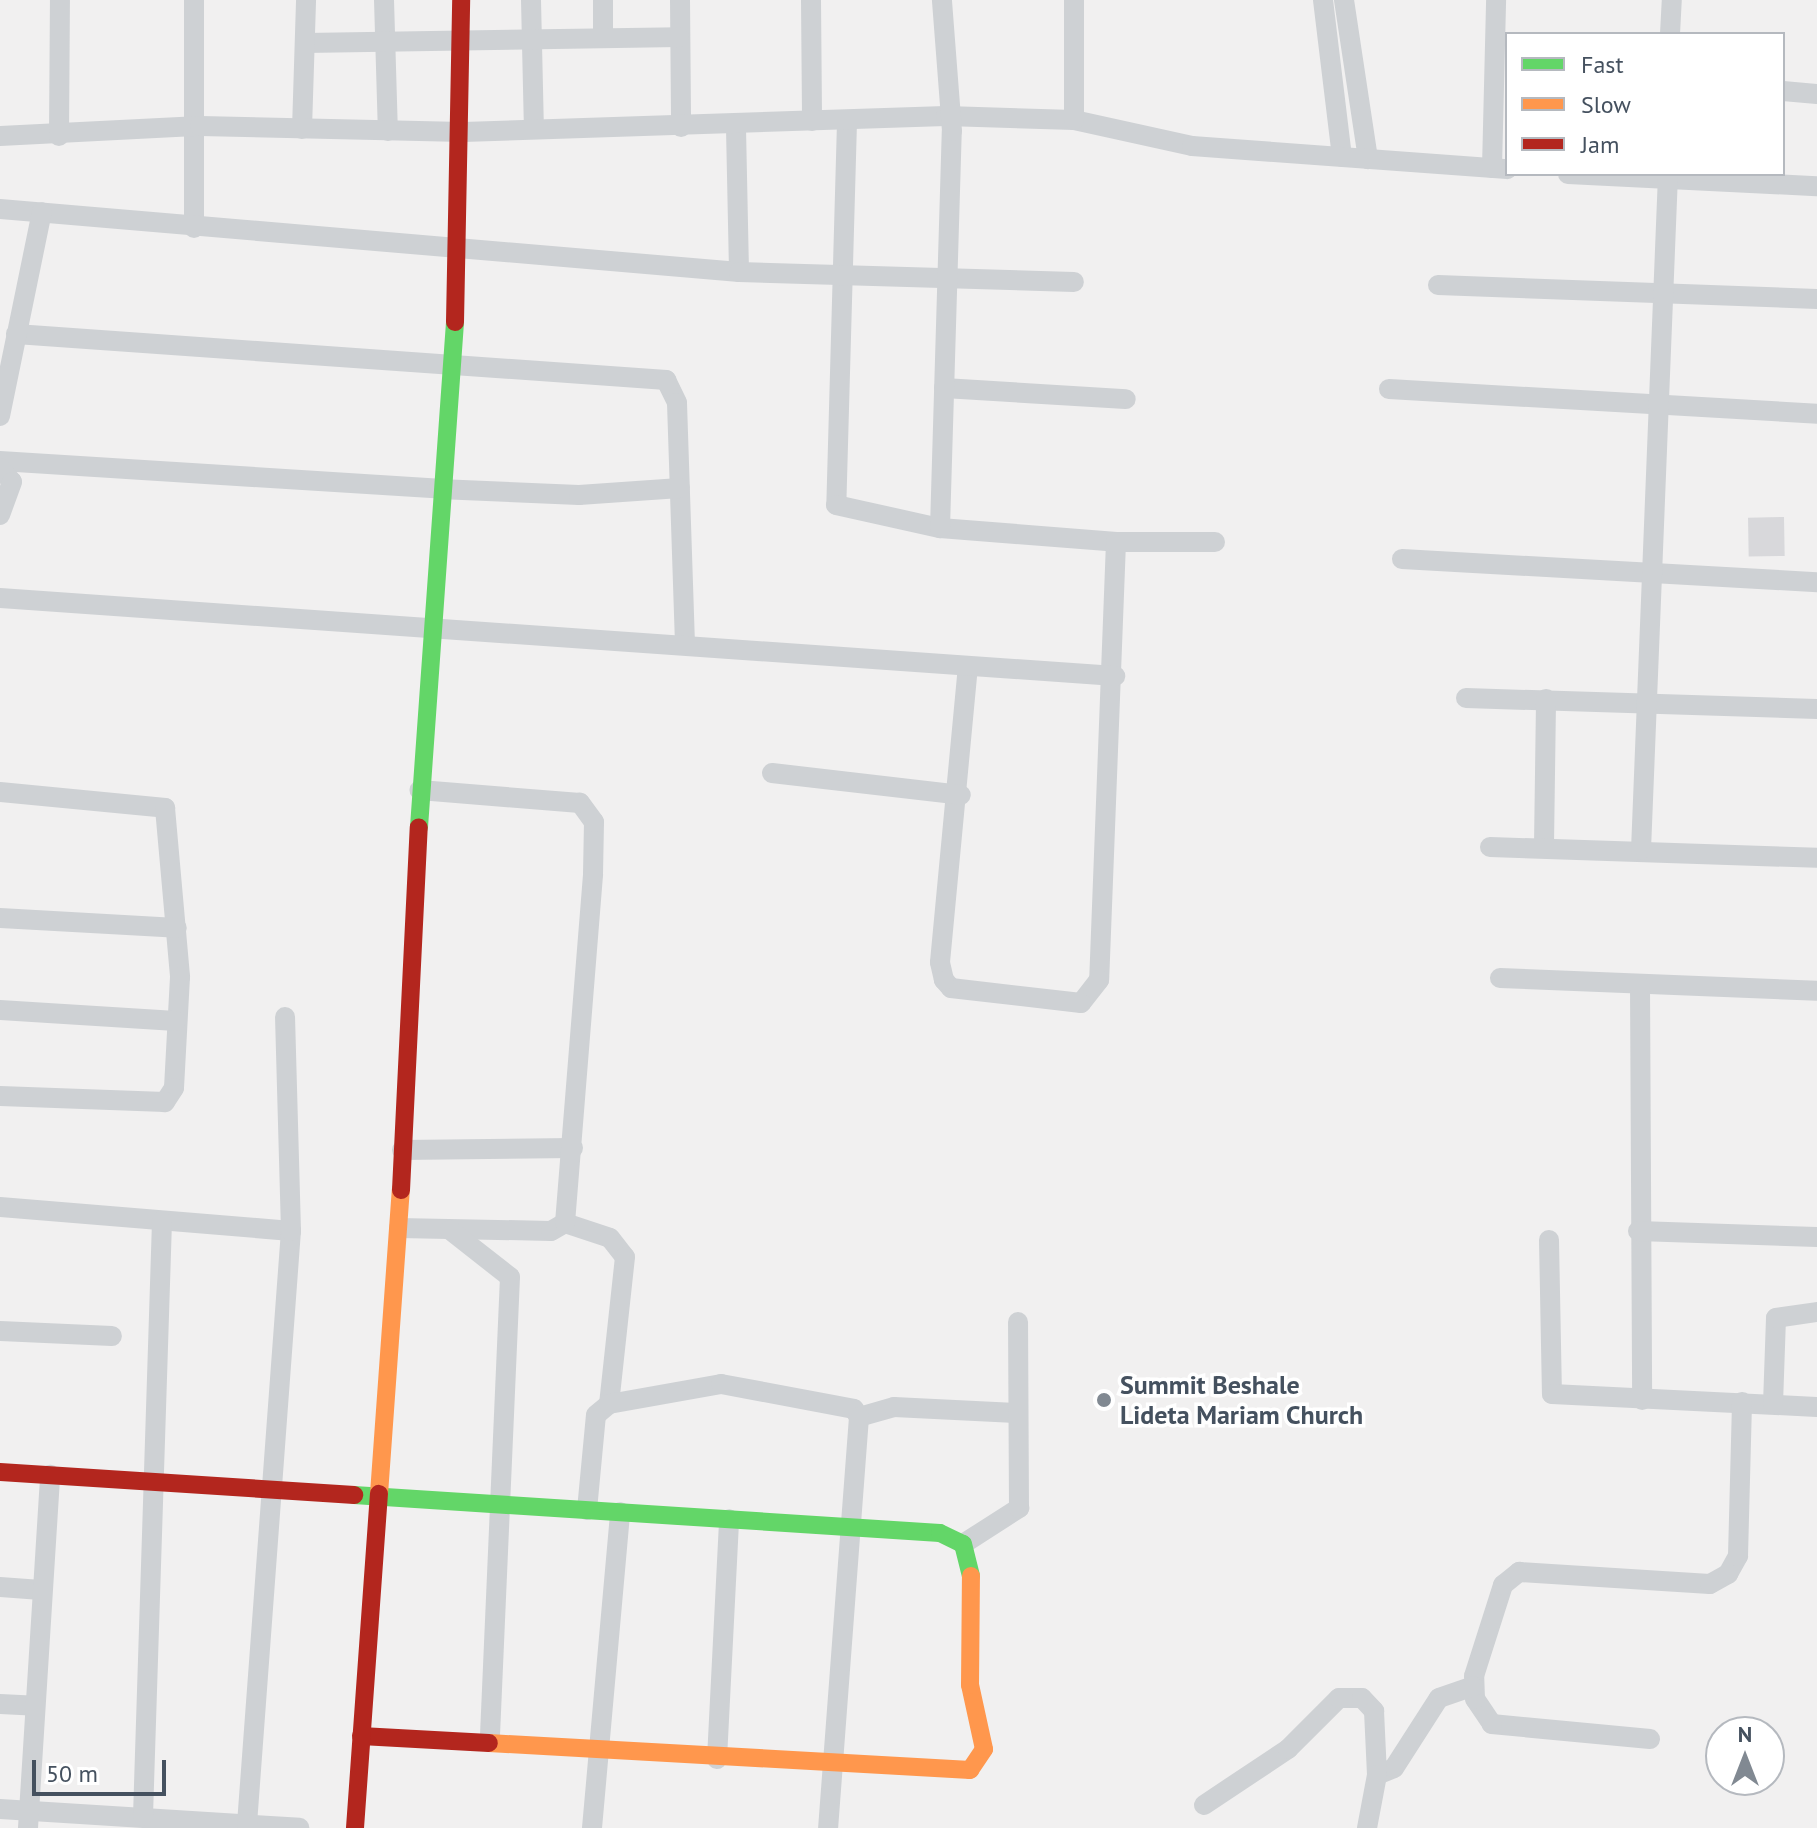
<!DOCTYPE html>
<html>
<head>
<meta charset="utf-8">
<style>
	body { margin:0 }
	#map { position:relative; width:1817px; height:1828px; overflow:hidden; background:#f1f0f0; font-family:"PT Sans",sans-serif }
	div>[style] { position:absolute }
	.building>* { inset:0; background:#d8d8db; transform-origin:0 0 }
	.street>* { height:20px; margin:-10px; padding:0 10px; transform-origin:10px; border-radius:10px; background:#ced1d4 }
	.fast>* { height:18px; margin:-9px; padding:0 9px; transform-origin:9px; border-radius:9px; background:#63d668 }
	.slow>* { height:18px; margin:-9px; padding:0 9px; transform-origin:9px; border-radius:9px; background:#ff974d }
	.jam>* { height:18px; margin:-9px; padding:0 9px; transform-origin:9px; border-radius:9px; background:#b3261e }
	.dots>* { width:22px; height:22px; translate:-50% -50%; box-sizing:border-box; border:4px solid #fff; border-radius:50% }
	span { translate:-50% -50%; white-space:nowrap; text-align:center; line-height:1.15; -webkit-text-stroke:7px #fff; paint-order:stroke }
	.poi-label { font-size:26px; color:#45515f; font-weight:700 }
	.left { translate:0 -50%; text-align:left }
	.legend { position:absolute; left:1505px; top:32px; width:280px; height:144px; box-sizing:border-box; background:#fff; border:2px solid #b5b9bf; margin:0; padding:10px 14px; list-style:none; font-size:24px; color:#45515f }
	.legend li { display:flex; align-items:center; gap:16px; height:40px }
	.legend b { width:40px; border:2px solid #b5b9bf }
	.north { position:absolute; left:1705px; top:1716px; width:80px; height:80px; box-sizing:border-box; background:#fff; border:2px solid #b5b9bf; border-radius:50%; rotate:0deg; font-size:22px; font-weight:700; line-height:32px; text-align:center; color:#45515f }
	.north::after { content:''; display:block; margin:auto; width:28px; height:36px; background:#818992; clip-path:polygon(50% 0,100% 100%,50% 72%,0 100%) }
	.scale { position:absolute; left:32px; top:1760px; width:134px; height:36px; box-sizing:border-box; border:4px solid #45515f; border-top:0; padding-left:10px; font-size:24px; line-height:28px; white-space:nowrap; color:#45515f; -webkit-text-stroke:6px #fff; paint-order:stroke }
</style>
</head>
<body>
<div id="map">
	<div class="building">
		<div style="left:1784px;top:517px;width:39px;height:36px;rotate:89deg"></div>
	</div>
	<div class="street">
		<div style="left:194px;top:0;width:228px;rotate:90deg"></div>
		<div style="left:384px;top:0;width:131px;rotate:88.3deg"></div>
		<div style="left:531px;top:0;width:128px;rotate:88.7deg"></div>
		<div style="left:680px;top:0;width:127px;rotate:89.5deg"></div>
		<div style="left:811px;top:0;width:121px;rotate:89.5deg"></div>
		<div style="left:1323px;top:0;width:158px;rotate:83.1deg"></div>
		<div style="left:1344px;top:0;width:161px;rotate:81.4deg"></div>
		<div style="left:1670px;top:34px;width:34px;rotate:-87deg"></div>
		<div style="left:603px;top:38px;width:38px;rotate:-90deg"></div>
		<div style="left:305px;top:43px;width:374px;rotate:-0.9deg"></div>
		<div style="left:1783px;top:91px;width:34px;rotate:5deg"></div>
		<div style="left:1074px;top:120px;width:121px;rotate:12.4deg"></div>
		<div style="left:1192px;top:146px;width:316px;rotate:4.2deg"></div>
		<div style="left:847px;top:122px;width:383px;rotate:91.6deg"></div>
		<div style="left:836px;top:505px;width:107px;rotate:12.5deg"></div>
		<div style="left:940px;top:528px;width:177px;rotate:4.5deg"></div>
		<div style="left:1116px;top:542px;width:438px;rotate:92.2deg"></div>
		<div style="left:1099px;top:980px;width:29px;rotate:128deg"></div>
		<div style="left:1081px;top:1003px;width:131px;rotate:-173.4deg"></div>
		<div style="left:951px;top:988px;width:11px;rotate:-131deg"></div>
		<div style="left:944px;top:980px;width:18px;rotate:-103deg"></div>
		<div style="left:940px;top:962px;width:296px;rotate:-84.6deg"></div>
		<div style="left:736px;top:128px;width:144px;rotate:88.8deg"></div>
		<div style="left:302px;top:129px;width:129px;rotate:-88.2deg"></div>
		<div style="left:0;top:136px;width:200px;rotate:-2.9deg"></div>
		<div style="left:200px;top:126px;width:263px;rotate:1.3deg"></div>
		<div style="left:463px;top:132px;width:483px;rotate:-1.9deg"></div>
		<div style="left:946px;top:116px;width:128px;rotate:1.8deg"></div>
		<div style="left:1074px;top:120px;width:120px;rotate:-90deg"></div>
		<div style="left:59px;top:136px;width:136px;rotate:-89.6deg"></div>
		<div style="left:1492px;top:168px;width:168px;rotate:-88.6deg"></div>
		<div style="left:1568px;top:174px;width:249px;rotate:2.8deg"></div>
		<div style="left:0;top:209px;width:742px;rotate:4.87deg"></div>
		<div style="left:739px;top:272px;width:335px;rotate:1.7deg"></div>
		<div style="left:1438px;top:285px;width:379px;rotate:2.1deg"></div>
		<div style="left:16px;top:334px;width:652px;rotate:4.05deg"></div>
		<div style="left:666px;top:380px;width:25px;rotate:64deg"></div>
		<div style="left:677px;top:403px;width:241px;rotate:88.1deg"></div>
		<div style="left:944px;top:388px;width:182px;rotate:3.5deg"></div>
		<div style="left:1389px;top:389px;width:429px;rotate:3.3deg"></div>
		<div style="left:0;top:416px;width:208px;rotate:-78.4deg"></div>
		<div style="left:0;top:461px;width:440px;rotate:3.6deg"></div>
		<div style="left:439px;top:489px;width:140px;rotate:2.5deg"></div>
		<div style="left:579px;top:495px;width:101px;rotate:-4deg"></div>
		<div style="left:0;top:468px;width:18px;rotate:49deg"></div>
		<div style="left:12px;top:482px;width:35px;rotate:110deg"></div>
		<div style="left:940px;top:528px;width:397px;rotate:-88.3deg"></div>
		<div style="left:952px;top:131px;width:131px;rotate:-94.4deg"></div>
		<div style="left:1116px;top:542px;width:99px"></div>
		<div style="left:1402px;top:559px;width:416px;rotate:3.2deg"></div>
		<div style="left:0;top:598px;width:1118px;rotate:4deg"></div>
		<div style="left:1466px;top:698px;width:351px;rotate:1.8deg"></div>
		<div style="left:772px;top:773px;width:190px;rotate:6.6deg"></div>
		<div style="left:0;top:792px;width:166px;rotate:5.5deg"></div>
		<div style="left:165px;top:808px;width:170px;rotate:84.9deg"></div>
		<div style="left:180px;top:977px;width:111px;rotate:93.1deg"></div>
		<div style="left:174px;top:1088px;width:17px;rotate:123deg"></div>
		<div style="left:165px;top:1102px;width:165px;rotate:-177.9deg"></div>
		<div style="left:1544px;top:845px;width:146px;rotate:-89.2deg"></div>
		<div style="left:1490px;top:847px;width:327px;rotate:1.9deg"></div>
		<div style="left:1641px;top:850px;width:677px;rotate:-87.71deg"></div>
		<div style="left:0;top:918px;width:177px;rotate:3.2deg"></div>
		<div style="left:1500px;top:978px;width:317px;rotate:2.3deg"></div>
		<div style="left:1640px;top:986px;width:414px;rotate:89.7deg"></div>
		<div style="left:0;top:1010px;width:176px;rotate:3.6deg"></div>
		<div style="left:402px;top:1150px;width:171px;rotate:-0.7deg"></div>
		<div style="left:0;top:1207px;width:292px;rotate:4.7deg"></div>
		<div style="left:565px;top:1223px;width:47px;rotate:18.4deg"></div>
		<div style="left:610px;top:1238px;width:24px;rotate:52deg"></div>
		<div style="left:625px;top:1257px;width:148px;rotate:96.2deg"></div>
		<div style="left:399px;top:1228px;width:152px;rotate:1.1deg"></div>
		<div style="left:551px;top:1231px;width:16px;rotate:-30deg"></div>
		<div style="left:565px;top:1223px;width:350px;rotate:-85.4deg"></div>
		<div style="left:593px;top:874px;width:52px;rotate:-88.9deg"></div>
		<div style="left:594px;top:822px;width:24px;rotate:-126deg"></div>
		<div style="left:580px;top:803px;width:161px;rotate:-175.4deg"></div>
		<div style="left:450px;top:1230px;width:76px;rotate:38.1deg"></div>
		<div style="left:510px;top:1277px;width:464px;rotate:92.5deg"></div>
		<div style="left:1638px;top:1231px;width:179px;rotate:1.9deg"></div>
		<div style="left:1549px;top:1240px;width:154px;rotate:88.9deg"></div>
		<div style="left:1552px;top:1394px;width:265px;rotate:2.8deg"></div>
		<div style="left:0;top:1331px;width:112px;rotate:2.6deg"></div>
		<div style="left:1773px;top:1404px;width:86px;rotate:-88deg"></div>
		<div style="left:1776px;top:1318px;width:41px;rotate:-8.3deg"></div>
		<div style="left:859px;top:1417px;width:36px;rotate:-16deg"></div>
		<div style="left:894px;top:1407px;width:122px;rotate:2.8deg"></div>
		<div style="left:587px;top:1510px;width:95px;rotate:-84.6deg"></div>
		<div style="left:596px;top:1415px;width:17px;rotate:-40deg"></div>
		<div style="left:609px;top:1404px;width:114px;rotate:-10.1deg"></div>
		<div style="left:721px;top:1384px;width:135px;rotate:10.6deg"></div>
		<div style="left:854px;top:1409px;width:9px;rotate:58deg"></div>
		<div style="left:859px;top:1417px;width:412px;rotate:94.3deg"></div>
		<div style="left:963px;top:1544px;width:67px;rotate:-32.7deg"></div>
		<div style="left:1019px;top:1508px;width:186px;rotate:-90.3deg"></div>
		<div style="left:0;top:1587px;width:41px;rotate:4.2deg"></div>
		<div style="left:0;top:1704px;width:35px;rotate:3deg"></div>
		<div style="left:1650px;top:1739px;width:159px;rotate:-174.6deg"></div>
		<div style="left:1492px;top:1724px;width:30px;rotate:-124deg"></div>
		<div style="left:1475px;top:1699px;width:23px;rotate:-92deg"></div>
		<div style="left:1474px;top:1676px;width:96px;rotate:-72.3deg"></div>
		<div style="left:1503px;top:1585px;width:21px;rotate:-39deg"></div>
		<div style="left:1519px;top:1572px;width:191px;rotate:3.6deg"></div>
		<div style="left:1710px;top:1584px;width:21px;rotate:-29deg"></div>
		<div style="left:1728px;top:1574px;width:21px;rotate:-61deg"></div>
		<div style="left:1738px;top:1556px;width:154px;rotate:-88.5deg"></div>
		<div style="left:717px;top:1759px;width:240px;rotate:-87.1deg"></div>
		<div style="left:1377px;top:1775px;width:18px;rotate:-22deg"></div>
		<div style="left:1394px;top:1768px;width:83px;rotate:-57.3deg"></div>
		<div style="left:1439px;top:1698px;width:36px;rotate:-19deg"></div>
		<div style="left:1204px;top:1805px;width:101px;rotate:-33.7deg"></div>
		<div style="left:1288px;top:1749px;width:72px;rotate:-45deg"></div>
		<div style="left:1339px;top:1698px;width:23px"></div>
		<div style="left:1362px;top:1698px;width:18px;rotate:47deg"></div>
		<div style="left:1374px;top:1711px;width:64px;rotate:87.3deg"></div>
		<div style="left:1377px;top:1775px;width:54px;rotate:100.7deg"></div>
		<div style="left:0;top:1809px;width:300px;rotate:3.6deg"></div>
		<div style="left:143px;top:1816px;width:595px;rotate:-88.17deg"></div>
		<div style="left:247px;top:1824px;width:595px;rotate:-85.76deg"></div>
		<div style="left:291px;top:1231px;width:214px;rotate:-91.6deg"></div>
		<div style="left:28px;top:1828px;width:354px;rotate:-86.4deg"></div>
		<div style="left:592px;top:1828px;width:317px;rotate:-84.9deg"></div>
	</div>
	<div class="fast">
		<div style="left:419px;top:827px;width:506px;rotate:-85.92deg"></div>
		<div style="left:354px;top:1495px;width:587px;rotate:3.71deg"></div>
		<div style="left:940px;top:1533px;width:25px;rotate:26deg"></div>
		<div style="left:963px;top:1544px;width:33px;rotate:76deg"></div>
	</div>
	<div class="slow">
		<div style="left:379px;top:1494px;width:305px;rotate:-85.9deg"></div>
		<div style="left:489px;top:1743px;width:482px;rotate:3.2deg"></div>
		<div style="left:970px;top:1770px;width:25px;rotate:-56deg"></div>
		<div style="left:984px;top:1749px;width:66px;rotate:-102.3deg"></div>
		<div style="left:970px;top:1685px;width:109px;rotate:-89.5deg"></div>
	</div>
	<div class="jam">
		<div style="left:455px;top:322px;width:322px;rotate:-88.9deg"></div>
		<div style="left:401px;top:1190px;width:363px;rotate:-87.2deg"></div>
		<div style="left:0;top:1472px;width:355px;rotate:3.7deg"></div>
		<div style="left:361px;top:1736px;width:128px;rotate:3.1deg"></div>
		<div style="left:355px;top:1828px;width:335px;rotate:-85.9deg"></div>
	</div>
	<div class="dots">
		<div style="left:1104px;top:1400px;background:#818992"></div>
	</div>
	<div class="poi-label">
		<span class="left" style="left:1120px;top:1400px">Summit Beshale<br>Lideta Mariam Church</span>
	</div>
	<ul class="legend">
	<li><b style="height:10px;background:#63d668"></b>Fast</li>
	<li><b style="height:10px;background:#ff974d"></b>Slow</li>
	<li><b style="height:10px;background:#b3261e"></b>Jam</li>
	</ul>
	<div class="north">N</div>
	<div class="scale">50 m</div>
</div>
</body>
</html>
